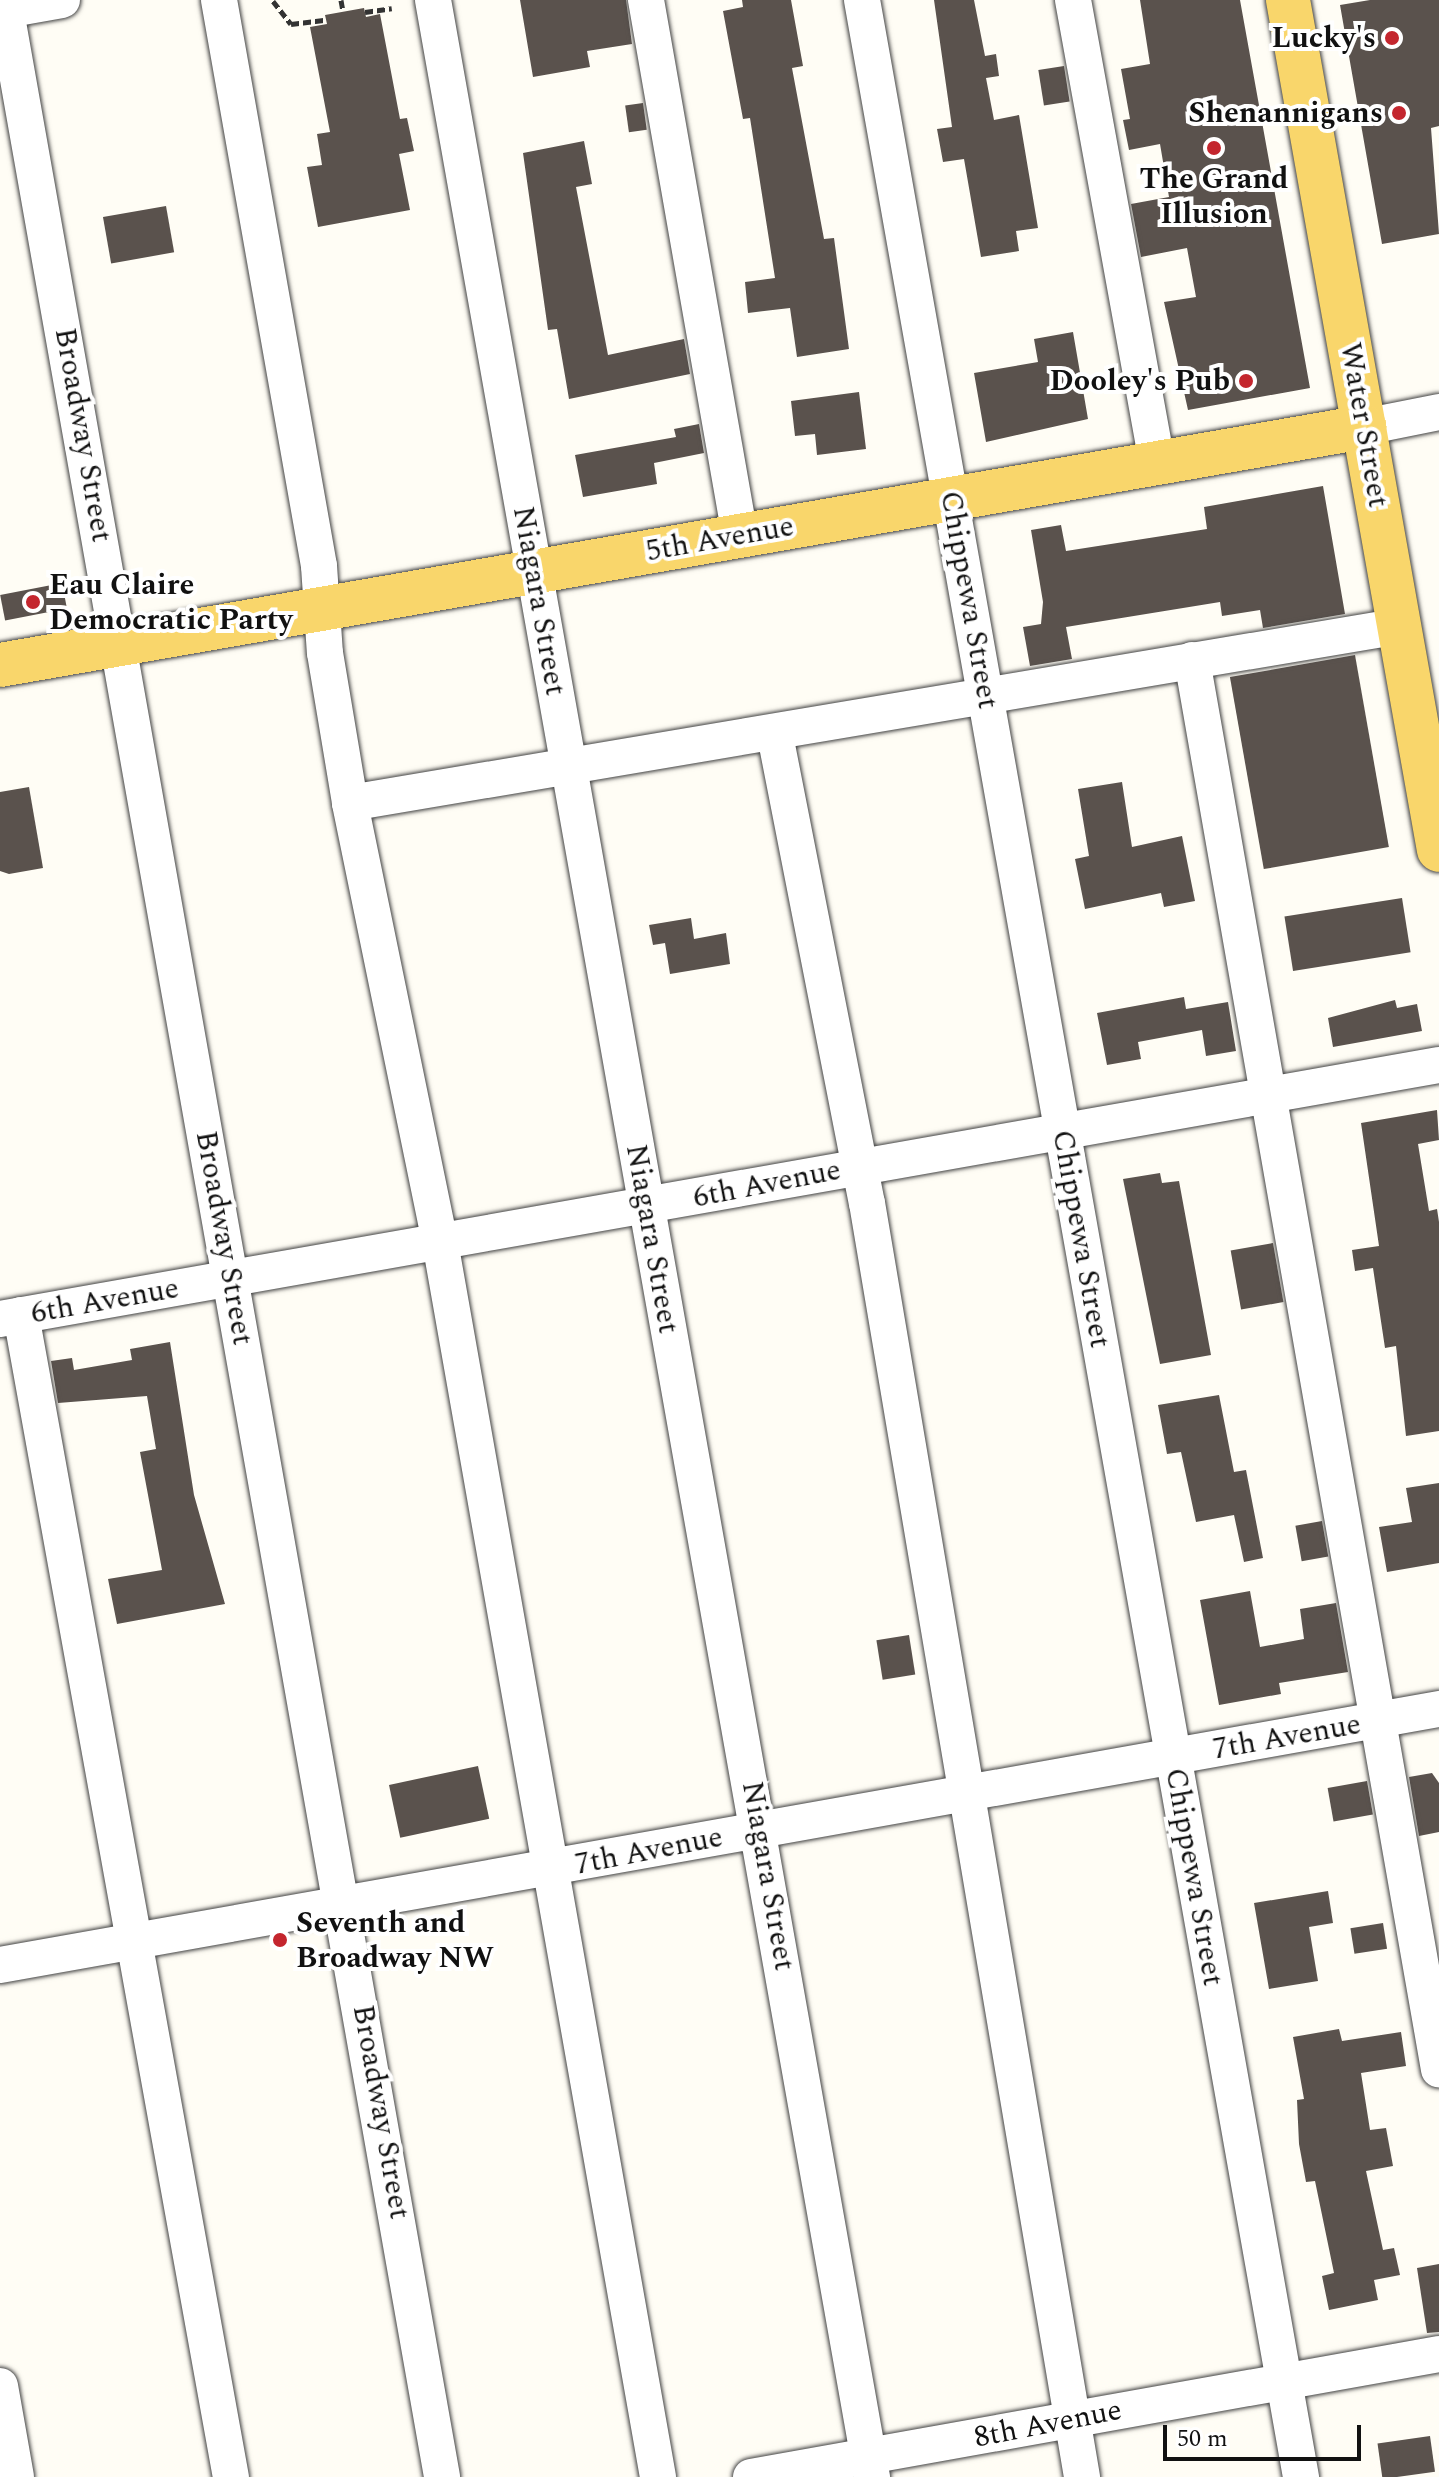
<!DOCTYPE html>
<html>
<head>
<meta charset="utf-8">
<style>
	body { margin:0 }
	#map { position:relative; width:1439px; height:2477px; overflow:hidden; background:#fffdf5; font-family:Spectral,serif }
	div>[style] { position:absolute }
	.building>* { inset:0; background:#5a524d; transform-origin:0 0 }
	.path>* { height:5px; margin-top:-2.5px; transform-origin:0; background:repeating-linear-gradient(90deg,#333 0 8px,transparent 0 12px) }
	.roads { filter:drop-shadow(0 0 2px #444) drop-shadow(0 0 2px #444) }
	.minor>* { height:36px; margin:-18px; padding:0 18px; transform-origin:18px; border-radius:18px; background:#fff }
	.major>* { height:44px; margin:-22px; padding:0 22px; transform-origin:22px; border-radius:22px; background:#f9d66b }
	.dots>* { width:22px; height:22px; translate:-50% -50%; box-sizing:border-box; border:4px solid #fff; border-radius:50% }
	span { translate:-50% -50%; white-space:nowrap; text-align:center; line-height:1.15; -webkit-text-stroke:8px #fff; paint-order:stroke }
	.poi-label { font-size:30px; color:#111; font-weight:700 }
	.right { translate:-100% -50%; text-align:right }
	.left { translate:0 -50%; text-align:left }
	.street-label { font-size:30px; color:#111 }
	.scale { position:absolute; left:1163px; top:2425px; width:198px; height:36px; box-sizing:border-box; border:4px solid #111; border-top:0; padding-left:10px; font-size:24px; line-height:28px; white-space:nowrap; color:#111; -webkit-text-stroke:6px #fff; paint-order:stroke }
</style>
</head>
<body>
<div id="map">
	<div class="building">
		<div style="clip-path:polygon(520px 0,626px 0,632px 44px,587px 51px,590px 67px,533px 77px)"></div>
		<div style="clip-path:polygon(742px 0,791px 0,803px 66px,792px 68px,824px 239px,834px 238px,849px 349px,797px 357px,790px 308px,748px 313px,745px 282px,775px 278px,750px 118px,743px 119px,723px 11px,743px 7px)"></div>
		<div style="clip-path:polygon(934px 0,974px 0,985px 56px,996px 54px,999px 76px,986px 78px,994px 120px,1019px 115px,1038px 228px,1016px 231px,1019px 251px,981px 257px,964px 159px,943px 162px,937px 129px,952px 127px)"></div>
		<div style="clip-path:polygon(1140px 0,1240px 0,1310px 388px,1188px 410px,1164px 302px,1196px 297px,1187px 248px,1141px 257px,1131px 204px,1169px 197px,1160px 144px,1129px 150px,1123px 120px,1130px 119px,1121px 69px,1150px 64px)"></div>
		<div style="clip-path:polygon(1370px 0,1439px 0,1439px 126px,1431px 128px,1439px 234px,1382px 244px,1340px 5px)"></div>
		<div style="clip-path:polygon(364px 8px,366px 17px,380px 14px,400px 119px,407px 118px,414px 151px,399px 154px,410px 210px,318px 227px,307px 167px,322px 165px,317px 134px,330px 132px,310px 27px,327px 24px,325px 15px)"></div>
		<div style="left:1064px;top:66px;width:36px;height:26px;rotate:81deg"></div>
		<div style="left:643px;top:103px;width:27px;height:18px;rotate:82deg"></div>
		<div style="clip-path:polygon(584px 141px,592px 184px,576px 187px,608px 355px,684px 339px,690px 374px,569px 399px,557px 329px,548px 330px,523px 153px)"></div>
		<div style="left:166px;top:206px;width:47px;height:64px;rotate:80deg"></div>
		<div style="clip-path:polygon(1073px 332px,1088px 419px,986px 442px,974px 373px,1038px 362px,1034px 339px)"></div>
		<div style="clip-path:polygon(859px 392px,866px 449px,817px 455px,815px 434px,795px 436px,791px 401px)"></div>
		<div style="clip-path:polygon(699px 424px,704px 453px,654px 463px,657px 484px,583px 497px,575px 455px,676px 437px,674px 429px)"></div>
		<div style="clip-path:polygon(1323px 486px,1345px 614px,1263px 628px,1260px 610px,1222px 616px,1220px 602px,1066px 627px,1072px 659px,1030px 666px,1023px 627px,1041px 624px,1043px 602px,1031px 530px,1061px 525px,1066px 551px,1207px 529px,1204px 507px)"></div>
		<div style="left:62px;top:583px;width:26px;height:63px;rotate:79deg"></div>
		<div style="left:1355px;top:655px;width:195px;height:127px;rotate:80deg"></div>
		<div style="clip-path:polygon(1122px 782px,1132px 847px,1182px 836px,1195px 901px,1164px 907px,1161px 893px,1085px 909px,1075px 859px,1089px 856px,1078px 789px)"></div>
		<div style="clip-path:polygon(29px 787px,43px 868px,9px 874px,0 871px,0 792px)"></div>
		<div style="left:1402px;top:898px;width:55px;height:119px;rotate:81deg"></div>
		<div style="clip-path:polygon(691px 918px,694px 939px,726px 933px,730px 964px,670px 974px,665px 943px,653px 945px,649px 925px)"></div>
		<div style="clip-path:polygon(1184px 997px,1186px 1009px,1228px 1002px,1236px 1051px,1206px 1056px,1202px 1030px,1138px 1042px,1141px 1059px,1107px 1065px,1097px 1013px)"></div>
		<div style="clip-path:polygon(1395px 1000px,1397px 1008px,1417px 1004px,1422px 1031px,1333px 1047px,1328px 1018px)"></div>
		<div style="clip-path:polygon(1437px 1110px,1439px 1140px,1418px 1144px,1429px 1211px,1437px 1209px,1439px 1222px,1439px 1431px,1406px 1436px,1396px 1346px,1385px 1348px,1373px 1268px,1355px 1271px,1352px 1250px,1379px 1246px,1361px 1123px)"></div>
		<div style="clip-path:polygon(1160px 1173px,1162px 1183px,1179px 1181px,1211px 1355px,1160px 1364px,1123px 1179px)"></div>
		<div style="left:1273px;top:1243px;width:60px;height:43px;rotate:80deg"></div>
		<div style="clip-path:polygon(170px 1342px,194px 1495px,225px 1604px,117px 1624px,108px 1579px,162px 1570px,140px 1452px,156px 1449px,147px 1396px,58px 1403px,51px 1361px,72px 1358px,74px 1370px,132px 1360px,130px 1349px)"></div>
		<div style="clip-path:polygon(1219px 1395px,1234px 1472px,1246px 1470px,1263px 1558px,1244px 1562px,1234px 1515px,1196px 1522px,1181px 1452px,1167px 1454px,1158px 1405px)"></div>
		<div style="clip-path:polygon(1439px 1483px,1439px 1563px,1387px 1572px,1379px 1527px,1412px 1522px,1406px 1488px)"></div>
		<div style="left:1322px;top:1521px;width:36px;height:27px;rotate:80deg"></div>
		<div style="clip-path:polygon(1250px 1591px,1260px 1647px,1304px 1639px,1300px 1609px,1336px 1603px,1348px 1672px,1279px 1683px,1281px 1694px,1219px 1705px,1200px 1600px)"></div>
		<div style="left:909px;top:1635px;width:40px;height:33px;rotate:81deg"></div>
		<div style="left:478px;top:1766px;width:54px;height:91px;rotate:78deg"></div>
		<div style="clip-path:polygon(1432px 1773px,1439px 1783px,1439px 1832px,1419px 1836px,1409px 1777px)"></div>
		<div style="left:1367px;top:1781px;width:34px;height:40px;rotate:80deg"></div>
		<div style="clip-path:polygon(1328px 1891px,1333px 1923px,1309px 1927px,1318px 1981px,1269px 1989px,1254px 1903px)"></div>
		<div style="left:1383px;top:1923px;width:26px;height:33px;rotate:81deg"></div>
		<div style="clip-path:polygon(1339px 2029px,1342px 2041px,1401px 2032px,1406px 2066px,1361px 2073px,1370px 2130px,1386px 2128px,1393px 2166px,1366px 2171px,1383px 2250px,1394px 2248px,1400px 2275px,1374px 2280px,1378px 2300px,1329px 2310px,1322px 2276px,1334px 2273px,1315px 2181px,1306px 2182px,1299px 2144px,1297px 2100px,1304px 2099px,1293px 2037px)"></div>
		<div style="clip-path:polygon(1439px 2264px,1439px 2332px,1427px 2333px,1417px 2268px)"></div>
		<div style="left:1430px;top:2436px;width:36px;height:53px;rotate:82deg"></div>
	</div>
	<div class="path">
		<div style="left:341px;top:0;width:11px;rotate:80deg"></div>
		<div style="left:273px;top:1px;width:29px;rotate:52deg"></div>
		<div style="left:291px;top:24px;width:35px;rotate:-7deg"></div>
		<div style="left:365px;top:12px;width:27px;rotate:-8deg"></div>
	</div>
	<div class="roads">
		<div class="minor">
			<div style="left:4px;top:0;width:2515px;rotate:79.97deg"></div>
			<div style="left:219px;top:0;width:575px;rotate:79.98deg"></div>
			<div style="left:319px;top:566px;width:87px;rotate:86.1deg"></div>
			<div style="left:325px;top:653px;width:152px;rotate:80.5deg"></div>
			<div style="left:433px;top:0;width:2516px;rotate:79.95deg"></div>
			<div style="left:646px;top:0;width:544px;rotate:80.05deg"></div>
			<div style="left:862px;top:0;width:2516px;rotate:79.95deg"></div>
			<div style="left:1073px;top:0;width:471px;rotate:79.7deg"></div>
			<div style="left:0;top:11px;width:63px;rotate:-10.1deg"></div>
			<div style="left:1364px;top:427px;width:76px;rotate:-11.3deg"></div>
			<div style="left:1192px;top:660px;width:1431px;rotate:80.06deg"></div>
			<div style="left:775px;top:735px;width:477px;rotate:78.9deg"></div>
			<div style="left:867px;top:1203px;width:1292px;rotate:80.42deg"></div>
			<div style="left:21px;top:1315px;width:1181px;rotate:79.76deg"></div>
			<div style="left:0;top:1319px;width:1461px;rotate:-10.01deg"></div>
			<div style="left:0;top:1965px;width:1462px;rotate:-10.09deg"></div>
			<div style="left:0;top:2386px;width:92px;rotate:80deg"></div>
			<div style="left:658px;top:2477px;width:1254px;rotate:-100.01deg"></div>
			<div style="left:440px;top:1242px;width:448px;rotate:-101.6deg"></div>
			<div style="left:350px;top:803px;width:1065px;rotate:-9.57deg"></div>
			<div style="left:751px;top:2477px;width:699px;rotate:-10.14deg"></div>
		</div>
		<div class="major">
			<div style="left:1288px;top:0;width:863px;rotate:79.93deg"></div>
			<div style="left:0;top:665px;width:1385px;rotate:-9.9deg"></div>
		</div>
	</div>
	<div class="dots">
		<div style="left:1392px;top:38px;background:#c4262e"></div>
		<div style="left:1399px;top:113px;background:#c4262e"></div>
		<div style="left:1214px;top:148px;background:#c4262e"></div>
		<div style="left:1246px;top:381px;background:#c4262e"></div>
		<div style="left:33px;top:602px;background:#c4262e"></div>
		<div style="left:280px;top:1940px;background:#c4262e"></div>
	</div>
	<div class="poi-label">
		<span class="right" style="left:1376px;top:38px">Lucky's</span>
		<span class="right" style="left:1383px;top:113px">Shenannigans</span>
		<span style="left:1214px;top:196px">The Grand<br>Illusion</span>
		<span class="right" style="left:1230px;top:381px">Dooley's Pub</span>
		<span class="left" style="left:49px;top:602px">Eau Claire<br>Democratic Party</span>
		<span class="left" style="left:296px;top:1940px">Seventh and<br>Broadway NW</span>
	</div>
	<div class="street-label">
		<span style="left:1364px;top:425px;rotate:80deg">Water Street</span>
		<span style="left:83px;top:435px;rotate:80deg">Broadway Street</span>
		<span style="left:720px;top:539px;rotate:-10deg">5th Avenue</span>
		<span style="left:969px;top:600px;rotate:80deg">Chippewa Street</span>
		<span style="left:539px;top:601px;rotate:80deg">Niagara Street</span>
		<span style="left:767px;top:1184px;rotate:-11deg">6th Avenue</span>
		<span style="left:224px;top:1238px;rotate:80deg">Broadway Street</span>
		<span style="left:652px;top:1239px;rotate:80deg">Niagara Street</span>
		<span style="left:1081px;top:1239px;rotate:80deg">Chippewa Street</span>
		<span style="left:105px;top:1301px;rotate:-10deg">6th Avenue</span>
		<span style="left:1287px;top:1737px;rotate:-10deg">7th Avenue</span>
		<span style="left:649px;top:1851px;rotate:-11deg">7th Avenue</span>
		<span style="left:768px;top:1876px;rotate:80deg">Niagara Street</span>
		<span style="left:1194px;top:1877px;rotate:80deg">Chippewa Street</span>
		<span style="left:381px;top:2112px;rotate:80deg">Broadway Street</span>
		<span style="left:1048px;top:2424px;rotate:-11deg">8th Avenue</span>
	</div>
	<div class="scale">50 m</div>
</div>
</body>
</html>
